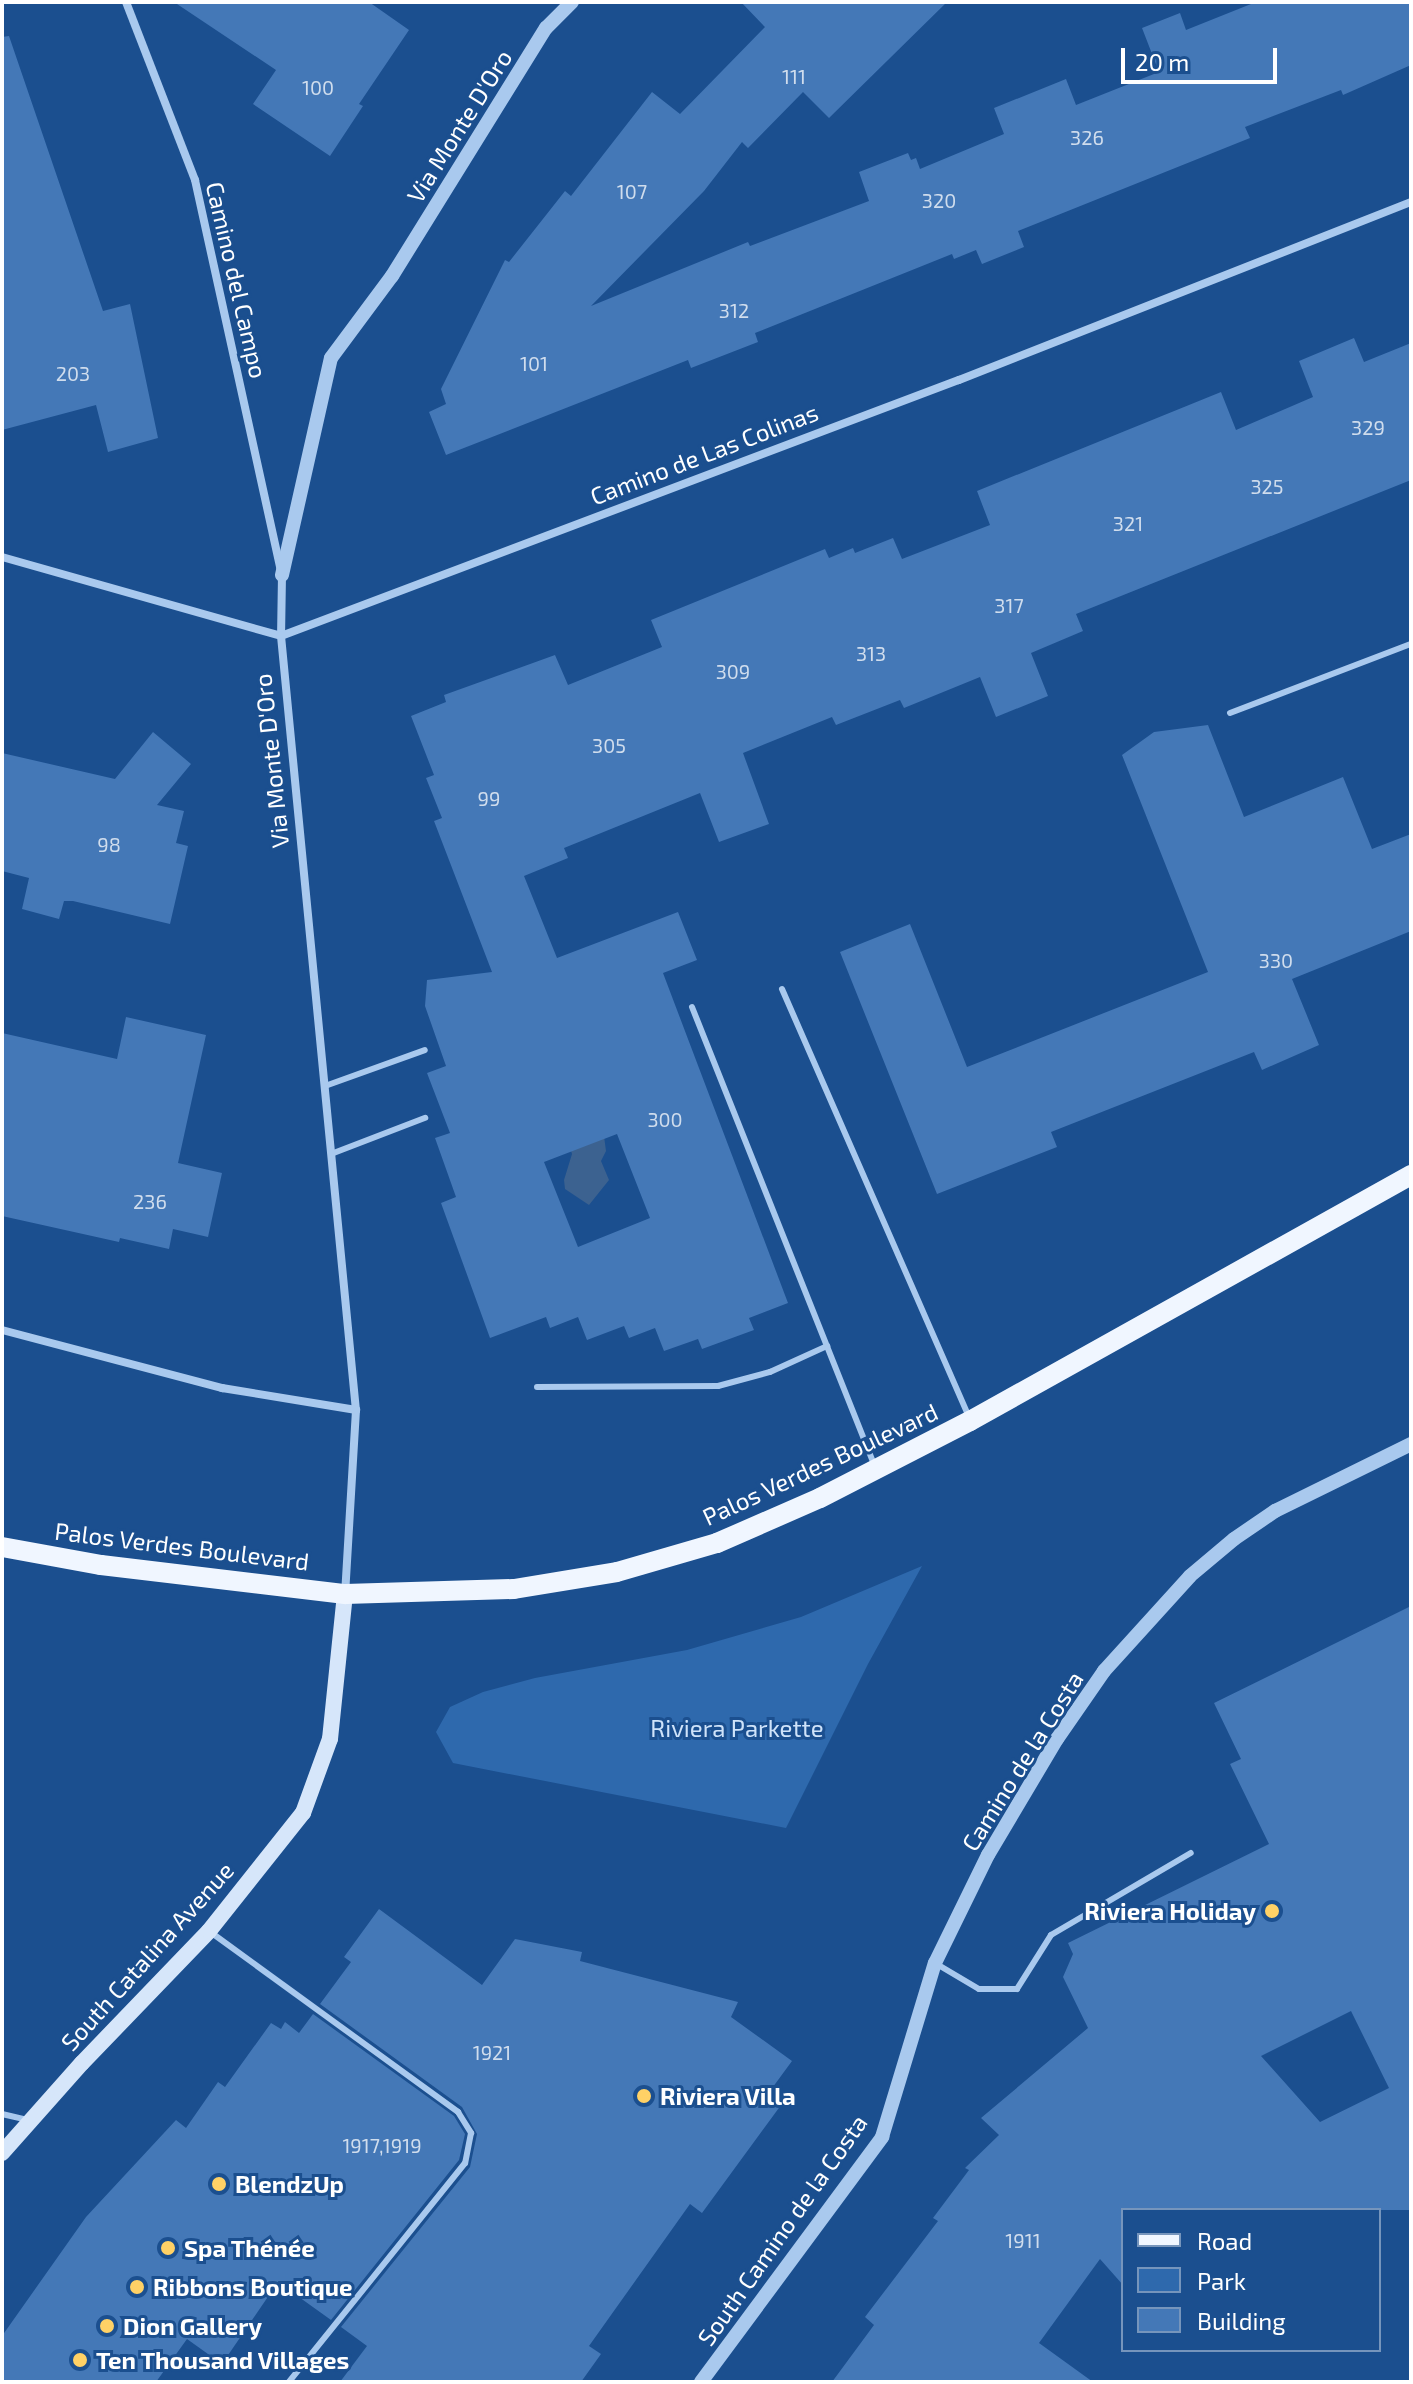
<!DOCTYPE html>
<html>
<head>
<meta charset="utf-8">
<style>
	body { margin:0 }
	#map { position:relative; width:1413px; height:2384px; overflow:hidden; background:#1b4f8f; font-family:"Exo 2",sans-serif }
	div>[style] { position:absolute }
	.green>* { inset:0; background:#2e69ad }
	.water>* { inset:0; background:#3c6290 }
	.building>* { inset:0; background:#4478b7 }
	.service>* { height:6px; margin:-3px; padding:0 3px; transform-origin:3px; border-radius:3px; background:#a9c9ee }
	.minor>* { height:8px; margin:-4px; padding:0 4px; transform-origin:4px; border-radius:4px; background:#a9c9ee }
	.tertiary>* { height:14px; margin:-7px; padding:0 7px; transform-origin:7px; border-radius:7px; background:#a9c9ee }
	.secondary>* { height:16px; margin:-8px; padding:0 8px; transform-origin:8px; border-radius:8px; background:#d6e6fa }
	.primary>* { height:20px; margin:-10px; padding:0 10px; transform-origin:10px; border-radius:10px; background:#f0f6ff }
	.dots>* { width:22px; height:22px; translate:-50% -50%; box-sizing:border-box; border:4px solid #1b4f8f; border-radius:50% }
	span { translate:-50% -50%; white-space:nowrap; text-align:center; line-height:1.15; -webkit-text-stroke:6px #1b4f8f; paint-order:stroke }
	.number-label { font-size:20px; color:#d0dded }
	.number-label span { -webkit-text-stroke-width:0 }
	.street-label { font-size:24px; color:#fff }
	.park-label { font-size:24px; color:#cfe3fa }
	.poi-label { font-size:24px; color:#fff; font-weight:700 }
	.right { translate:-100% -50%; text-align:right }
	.left { translate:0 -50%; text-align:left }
	.frame { position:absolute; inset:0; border:4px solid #fff; pointer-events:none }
	.legend { position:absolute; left:1121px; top:2208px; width:260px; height:144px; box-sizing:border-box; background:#1b4f8f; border:2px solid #7695bc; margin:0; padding:10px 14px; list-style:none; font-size:24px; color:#fff }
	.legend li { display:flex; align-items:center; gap:16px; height:40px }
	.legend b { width:40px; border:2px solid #7695bc }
	.scale { position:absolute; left:1121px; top:48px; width:156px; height:36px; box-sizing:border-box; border:4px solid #fff; border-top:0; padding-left:10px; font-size:24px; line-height:28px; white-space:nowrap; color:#fff; -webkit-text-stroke:6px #1b4f8f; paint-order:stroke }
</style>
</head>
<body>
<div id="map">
	<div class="green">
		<div style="clip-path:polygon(922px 1566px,868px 1664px,786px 1828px,453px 1763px,436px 1732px,450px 1707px,483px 1692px,535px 1678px,687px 1650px,801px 1617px)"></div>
	</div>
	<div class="water">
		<div style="clip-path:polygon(604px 1136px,606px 1151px,601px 1161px,609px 1180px,589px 1205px,565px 1189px,564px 1180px,572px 1154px,568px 1141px)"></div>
	</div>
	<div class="building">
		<div style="clip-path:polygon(174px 2px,369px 2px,409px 30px,359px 104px,363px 106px,330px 156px,253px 104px,276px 70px)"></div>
		<div style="clip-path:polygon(741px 2px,947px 2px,829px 118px,803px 92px,748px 148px,742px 142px,704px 191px,591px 306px,748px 242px,750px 246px,869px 201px,859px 172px,908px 153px,911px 160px,916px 158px,920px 169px,1004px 134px,994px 108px,1066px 79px,1076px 105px,1159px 72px,1142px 28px,1180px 13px,1186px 30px,1256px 2px,1411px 2px,1411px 65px,1343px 95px,1341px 90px,1245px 127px,1250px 138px,1018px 231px,1024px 247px,982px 264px,976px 250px,954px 259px,952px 254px,755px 333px,758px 342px,691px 368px,688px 360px,446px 455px,429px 412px,446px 404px,441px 389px,505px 260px,509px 262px,565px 191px,571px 196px,652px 92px,680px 114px,765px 27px)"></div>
		<div style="clip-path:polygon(9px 36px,103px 311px,130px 304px,158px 438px,108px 452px,96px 405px,2px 430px,2px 37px)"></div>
		<div style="clip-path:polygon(evenodd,1354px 338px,1364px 362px,1411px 343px,1411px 480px,1076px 614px,1083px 631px,1031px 653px,1048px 696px,996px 717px,980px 677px,904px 708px,900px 700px,836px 725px,832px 717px,743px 753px,769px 824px,719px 842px,700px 793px,564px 848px,568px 858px,524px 876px,557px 958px,678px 912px,697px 960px,663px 973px,788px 1303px,749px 1318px,754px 1330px,702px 1349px,698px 1339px,664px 1351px,655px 1328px,629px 1338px,624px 1326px,587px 1340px,578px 1317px,550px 1328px,546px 1317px,490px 1338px,441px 1203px,456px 1197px,435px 1138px,450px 1133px,427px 1073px,446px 1066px,425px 1006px,427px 980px,492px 972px,434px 821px,442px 818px,426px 778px,434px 775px,411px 716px,446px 702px,444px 695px,555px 655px,568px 685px,662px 647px,651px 620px,825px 549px,829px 558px,853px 548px,855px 553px,893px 538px,902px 559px,990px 525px,977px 491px,1221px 392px,1236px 430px,1313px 397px,1299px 361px,1354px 338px,617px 1134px,650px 1218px,578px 1247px,544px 1162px,617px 1134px)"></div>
		<div style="clip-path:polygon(1208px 725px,1244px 817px,1343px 777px,1372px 849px,1411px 834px,1411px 931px,1292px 979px,1319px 1045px,1262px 1070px,1254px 1052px,1051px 1132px,1057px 1147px,937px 1194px,840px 952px,910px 924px,967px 1067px,1208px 972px,1122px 755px,1154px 732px)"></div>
		<div style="clip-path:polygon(153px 732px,191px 764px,157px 805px,184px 811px,176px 843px,188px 846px,170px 924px,73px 901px,64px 901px,59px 919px,22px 909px,29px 878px,2px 871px,2px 753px,115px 779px)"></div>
		<div style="clip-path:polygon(126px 1017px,206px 1035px,178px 1163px,222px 1173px,208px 1237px,173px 1229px,169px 1249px,120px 1238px,119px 1242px,2px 1216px,2px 1033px,117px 1059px)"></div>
		<div style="clip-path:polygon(evenodd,1411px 1606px,1411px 2210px,1123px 2210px,1123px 2285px,1100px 2259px,1039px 2343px,1093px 2382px,832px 2382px,874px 2325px,865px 2317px,938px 2221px,933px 2218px,969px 2170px,965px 2168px,999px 2135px,981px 2118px,1088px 2028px,1063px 1977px,1073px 1954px,1068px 1943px,1269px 1844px,1230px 1764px,1241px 1759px,1214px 1703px,1411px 1606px,1351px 2011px,1389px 2088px,1320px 2122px,1261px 2056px,1351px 2011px)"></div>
		<div style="clip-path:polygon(379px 1909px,482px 1985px,515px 1939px,582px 1952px,580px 1961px,738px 2002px,731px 2017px,792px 2061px,770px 2091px,784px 2101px,702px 2213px,690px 2204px,589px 2346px,601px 2354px,581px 2382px,340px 2382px,367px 2346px,341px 2327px,470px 2167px,477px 2134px,462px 2107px,320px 2004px,351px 1962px,344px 1957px)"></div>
		<div style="clip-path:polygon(313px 2014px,454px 2116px,465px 2134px,459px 2160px,331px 2320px,278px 2282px,222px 2364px,187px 2339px,156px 2382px,2px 2382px,2px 2336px,86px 2217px,176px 2120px,186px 2128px,218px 2082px,225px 2087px,271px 2023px,281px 2029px,285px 2022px,299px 2033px)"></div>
	</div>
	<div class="service">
		<div style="left:1230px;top:713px;width:194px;rotate:-20.9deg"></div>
		<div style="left:782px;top:989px;width:468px;rotate:66.4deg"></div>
		<div style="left:692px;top:1007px;width:494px;rotate:68.3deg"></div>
		<div style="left:325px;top:1086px;width:106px;rotate:-19.8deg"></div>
		<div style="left:331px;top:1154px;width:101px;rotate:-21deg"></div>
		<div style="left:537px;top:1387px;width:181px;rotate:-0.3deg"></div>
		<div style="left:718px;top:1386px;width:54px;rotate:-15.1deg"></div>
		<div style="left:770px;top:1372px;width:63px;rotate:-24.5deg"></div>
		<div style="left:209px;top:1931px;width:308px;rotate:36deg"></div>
		<div style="left:458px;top:2112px;width:25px;rotate:58deg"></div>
		<div style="left:471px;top:2133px;width:31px;rotate:101deg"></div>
		<div style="left:465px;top:2163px;width:281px;rotate:128.8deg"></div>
		<div style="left:935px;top:1963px;width:51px;rotate:30.6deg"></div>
		<div style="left:979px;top:1989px;width:38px"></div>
		<div style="left:1017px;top:1989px;width:64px;rotate:-57.8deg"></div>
		<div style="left:1051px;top:1935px;width:162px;rotate:-30.4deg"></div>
		<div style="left:2px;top:2114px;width:26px;rotate:13deg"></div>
	</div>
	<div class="minor">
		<div style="left:126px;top:2px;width:191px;rotate:68.8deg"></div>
		<div style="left:195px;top:180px;width:404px;rotate:77.6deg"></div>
		<div style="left:282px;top:575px;width:61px;rotate:90.9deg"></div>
		<div style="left:281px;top:636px;width:778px;rotate:84.47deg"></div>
		<div style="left:356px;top:1410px;width:183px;rotate:93.4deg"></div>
		<div style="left:2px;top:557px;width:290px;rotate:15.8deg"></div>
		<div style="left:281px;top:636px;width:725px;rotate:-20.69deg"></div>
		<div style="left:959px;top:380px;width:486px;rotate:-21.5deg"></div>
		<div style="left:2px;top:1330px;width:228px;rotate:14.8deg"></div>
		<div style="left:222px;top:1388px;width:136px;rotate:9.3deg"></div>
	</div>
	<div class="tertiary">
		<div style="left:282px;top:575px;width:222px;rotate:-77.3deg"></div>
		<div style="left:331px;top:358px;width:102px;rotate:-53.4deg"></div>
		<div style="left:392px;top:276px;width:292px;rotate:-58.2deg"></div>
		<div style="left:546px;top:28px;width:37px;rotate:-45deg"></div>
		<div style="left:701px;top:2382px;width:305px;rotate:-53.5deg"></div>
		<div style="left:882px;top:2137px;width:182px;rotate:-73.1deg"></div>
		<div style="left:935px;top:1963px;width:120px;rotate:-63.9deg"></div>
		<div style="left:988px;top:1855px;width:135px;rotate:-59.3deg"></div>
		<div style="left:1057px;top:1739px;width:83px;rotate:-55.3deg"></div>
		<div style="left:1104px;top:1671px;width:128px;rotate:-47.8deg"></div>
		<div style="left:1190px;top:1576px;width:57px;rotate:-40.1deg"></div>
		<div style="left:1234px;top:1539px;width:50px;rotate:-34.3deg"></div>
		<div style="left:1275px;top:1511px;width:152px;rotate:-26.2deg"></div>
	</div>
	<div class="secondary">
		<div style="left:2px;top:2153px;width:120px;rotate:-48.4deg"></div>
		<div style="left:82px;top:2063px;width:183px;rotate:-46.1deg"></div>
		<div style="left:209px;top:1931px;width:151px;rotate:-51.5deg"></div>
		<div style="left:303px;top:1813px;width:79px;rotate:-70deg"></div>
		<div style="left:330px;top:1739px;width:146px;rotate:-84.1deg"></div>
	</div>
	<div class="primary">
		<div style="left:2px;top:1547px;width:101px;rotate:10.3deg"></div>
		<div style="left:101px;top:1565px;width:246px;rotate:6.8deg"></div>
		<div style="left:345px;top:1594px;width:169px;rotate:-1.7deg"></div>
		<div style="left:514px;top:1589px;width:104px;rotate:-9.4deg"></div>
		<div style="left:617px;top:1572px;width:104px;rotate:-16.2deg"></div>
		<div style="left:717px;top:1543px;width:112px;rotate:-23.6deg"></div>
		<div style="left:820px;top:1498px;width:169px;rotate:-27.2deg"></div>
		<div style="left:970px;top:1421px;width:505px;rotate:-29.15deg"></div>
	</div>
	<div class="dots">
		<div style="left:1272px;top:1911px;background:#ffd166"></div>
		<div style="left:644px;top:2096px;background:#ffd166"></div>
		<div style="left:219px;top:2184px;background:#ffd166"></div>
		<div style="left:168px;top:2248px;background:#ffd166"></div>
		<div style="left:137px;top:2287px;background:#ffd166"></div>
		<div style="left:107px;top:2326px;background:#ffd166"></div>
		<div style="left:80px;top:2360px;background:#ffd166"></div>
	</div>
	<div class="number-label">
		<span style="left:794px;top:76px">111</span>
		<span style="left:318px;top:87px">100</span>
		<span style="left:1087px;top:137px">326</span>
		<span style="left:632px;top:191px">107</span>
		<span style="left:939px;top:200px">320</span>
		<span style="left:734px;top:310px">312</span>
		<span style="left:534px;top:363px">101</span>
		<span style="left:73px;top:373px">203</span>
		<span style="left:1368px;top:427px">329</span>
		<span style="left:1267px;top:486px">325</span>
		<span style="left:1128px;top:523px">321</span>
		<span style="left:1009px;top:605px">317</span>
		<span style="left:871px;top:653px">313</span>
		<span style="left:733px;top:671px">309</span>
		<span style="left:609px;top:745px">305</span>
		<span style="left:489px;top:798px">99</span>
		<span style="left:109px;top:844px">98</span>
		<span style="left:1276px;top:960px">330</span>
		<span style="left:665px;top:1119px">300</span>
		<span style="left:150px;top:1201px">236</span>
		<span style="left:492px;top:2052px">1921</span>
		<span style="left:382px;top:2145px">1917,1919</span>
		<span style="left:1023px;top:2240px">1911</span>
	</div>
	<div class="street-label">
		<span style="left:459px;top:126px;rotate:-58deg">Via Monte D'Oro</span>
		<span style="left:237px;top:280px;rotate:77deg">Camino del Campo</span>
		<span style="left:704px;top:454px;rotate:-21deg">Camino de Las Colinas</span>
		<span style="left:271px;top:761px;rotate:-96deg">Via Monte D'Oro</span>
		<span style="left:820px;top:1464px;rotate:-25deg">Palos Verdes Boulevard</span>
		<span style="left:182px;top:1546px;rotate:7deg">Palos Verdes Boulevard</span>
		<span style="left:1022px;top:1761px;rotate:-58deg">Camino de la Costa</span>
		<span style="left:147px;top:1956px;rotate:-48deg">South Catalina Avenue</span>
		<span style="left:782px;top:2230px;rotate:-55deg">South Camino de la Costa</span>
	</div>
	<div class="park-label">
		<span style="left:737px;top:1728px">Riviera Parkette</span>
	</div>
	<div class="poi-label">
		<span class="right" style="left:1256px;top:1911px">Riviera Holiday</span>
		<span class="left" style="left:660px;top:2096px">Riviera Villa</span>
		<span class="left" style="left:235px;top:2184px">BlendzUp</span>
		<span class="left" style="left:184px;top:2248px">Spa Thénée</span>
		<span class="left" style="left:153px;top:2287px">Ribbons Boutique</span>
		<span class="left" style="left:123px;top:2326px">Dion Gallery</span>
		<span class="left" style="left:96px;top:2360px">Ten Thousand Villages</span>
	</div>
	<div class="frame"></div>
	<ul class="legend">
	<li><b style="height:10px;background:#f0f6ff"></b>Road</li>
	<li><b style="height:22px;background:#2e69ad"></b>Park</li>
	<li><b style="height:22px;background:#4478b7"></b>Building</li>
	</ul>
	<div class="scale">20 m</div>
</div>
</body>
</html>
